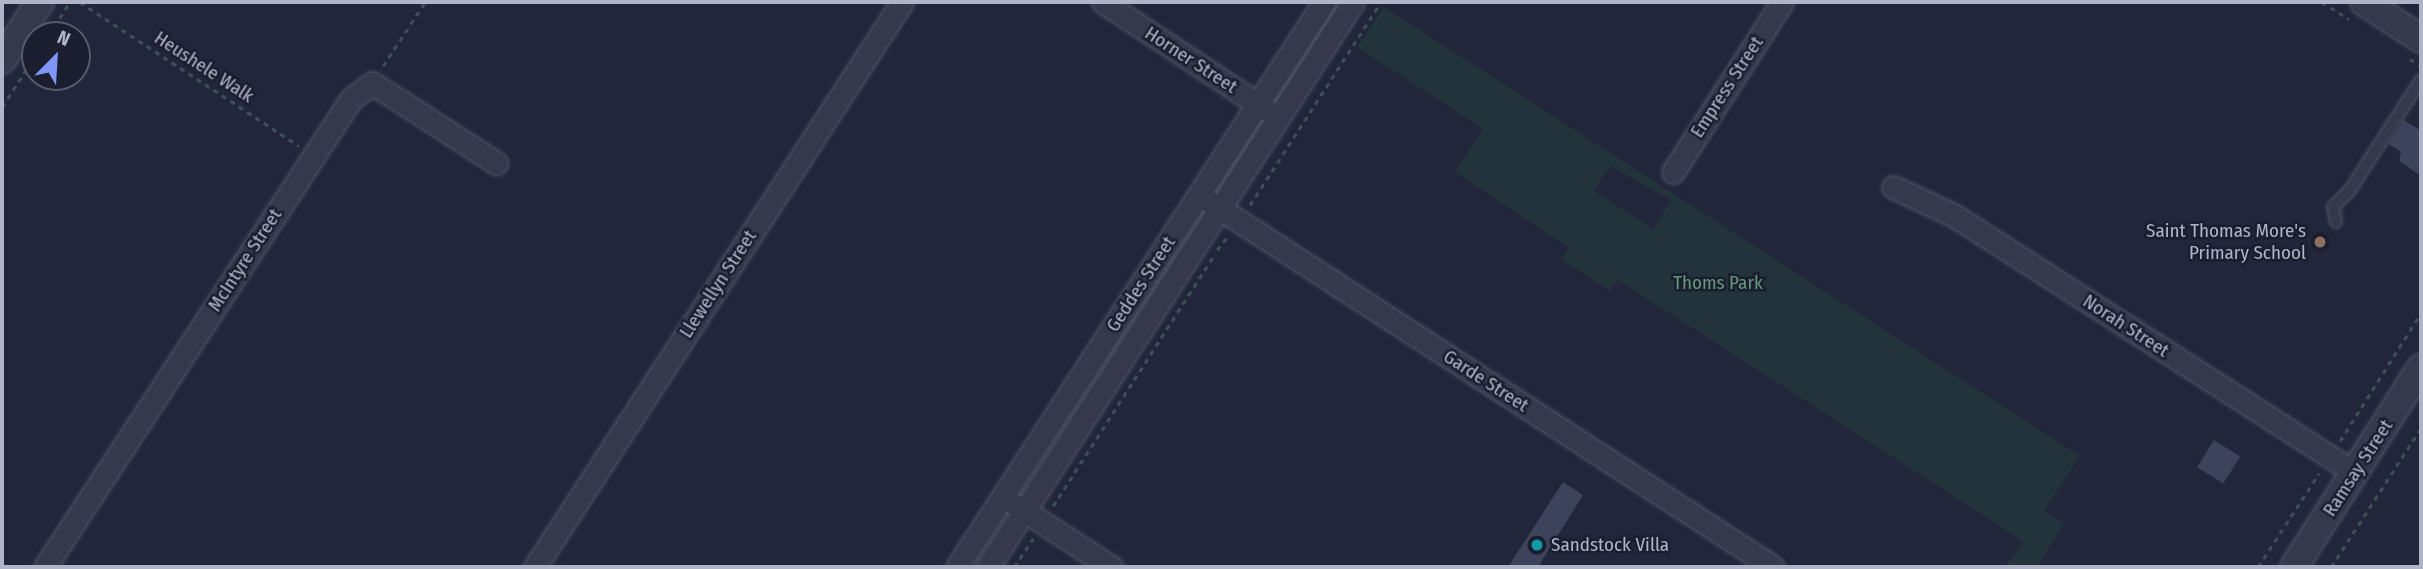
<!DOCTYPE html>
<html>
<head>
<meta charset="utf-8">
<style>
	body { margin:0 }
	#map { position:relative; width:2423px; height:569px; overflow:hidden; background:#21263a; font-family:"Fira Sans Condensed",sans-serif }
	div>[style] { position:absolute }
	.green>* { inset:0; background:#23333c }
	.building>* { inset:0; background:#3d435b; transform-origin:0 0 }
	.path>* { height:2.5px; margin-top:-1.25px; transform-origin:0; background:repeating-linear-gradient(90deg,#3e4f56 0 5px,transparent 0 10px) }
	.roads { filter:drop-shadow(0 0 2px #505465) drop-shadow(0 0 2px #505465) }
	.service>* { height:10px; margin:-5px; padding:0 5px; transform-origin:5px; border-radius:5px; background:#35394b }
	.minor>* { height:21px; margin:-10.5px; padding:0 10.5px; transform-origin:10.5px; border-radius:10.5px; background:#35394b }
	.tertiary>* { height:26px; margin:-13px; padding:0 13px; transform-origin:13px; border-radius:13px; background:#35394b }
	.dots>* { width:19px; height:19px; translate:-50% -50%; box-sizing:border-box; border:4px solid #1a1e2f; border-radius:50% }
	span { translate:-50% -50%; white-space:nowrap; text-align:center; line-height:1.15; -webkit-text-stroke:5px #1a1e2f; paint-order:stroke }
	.street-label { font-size:19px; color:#b0b4c7 }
	.poi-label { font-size:19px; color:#b0b4c7 }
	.right { translate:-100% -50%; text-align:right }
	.left { translate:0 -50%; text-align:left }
	.park-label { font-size:19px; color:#66997c }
	.frame { position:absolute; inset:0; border:4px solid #b0b4c7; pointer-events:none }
	.north { position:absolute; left:21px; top:21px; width:70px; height:70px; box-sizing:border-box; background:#1a1e2f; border:2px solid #565a6c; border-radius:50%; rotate:24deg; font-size:19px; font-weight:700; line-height:28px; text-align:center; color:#b0b4c7 }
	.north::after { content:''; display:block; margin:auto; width:24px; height:32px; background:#8196fb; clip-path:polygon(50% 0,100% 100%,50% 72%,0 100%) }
</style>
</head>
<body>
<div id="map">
	<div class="green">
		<div style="clip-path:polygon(evenodd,1384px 7px,2080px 456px,2044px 511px,2064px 524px,2037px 567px,2006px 567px,2023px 541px,1618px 280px,1610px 291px,1562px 260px,1569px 248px,1455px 172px,1483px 129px,1357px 47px,1384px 7px,1610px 166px,1671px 200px,1653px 229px,1594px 191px,1610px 166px)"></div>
	</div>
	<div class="building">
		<div style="clip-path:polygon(2404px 120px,2421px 131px,2421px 176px,2399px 161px,2401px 152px,2389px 144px)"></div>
		<div style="left:2214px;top:440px;width:31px;height:32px;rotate:32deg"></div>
		<div style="clip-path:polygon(1563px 482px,1583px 495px,1538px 567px,1508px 567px)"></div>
	</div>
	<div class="path">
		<div style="left:80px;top:2px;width:262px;rotate:33.3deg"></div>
		<div style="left:2322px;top:2px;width:32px;rotate:32deg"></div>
		<div style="left:49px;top:35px;width:39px;rotate:-58deg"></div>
		<div style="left:2410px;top:59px;width:13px;rotate:32deg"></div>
		<div style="left:383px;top:66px;width:77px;rotate:-56.7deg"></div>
		<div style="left:2px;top:107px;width:61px;rotate:-57.1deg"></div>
		<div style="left:1250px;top:205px;width:242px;rotate:-57.2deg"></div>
		<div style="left:1217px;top:250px;width:18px;rotate:-52deg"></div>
		<div style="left:2340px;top:441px;width:151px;rotate:-57.7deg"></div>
		<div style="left:1053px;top:506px;width:295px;rotate:-57.3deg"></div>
		<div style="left:1014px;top:567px;width:34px;rotate:-56deg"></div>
		<div style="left:2258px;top:567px;width:112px;rotate:-57deg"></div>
		<div style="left:2331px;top:567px;width:166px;rotate:-57.1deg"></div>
	</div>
	<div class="roads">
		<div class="service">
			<div style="left:2336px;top:222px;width:15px;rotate:-101deg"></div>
			<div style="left:2333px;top:207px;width:24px;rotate:-45deg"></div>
			<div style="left:2350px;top:190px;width:131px;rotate:-57.2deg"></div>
		</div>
		<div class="minor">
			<div style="left:1103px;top:2px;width:198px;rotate:33.4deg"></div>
			<div style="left:1673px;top:172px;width:202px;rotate:-57.3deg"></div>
			<div style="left:1893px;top:187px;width:68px;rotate:25.1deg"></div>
			<div style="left:1955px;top:216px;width:475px;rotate:32.7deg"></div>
			<div style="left:1199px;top:195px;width:684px;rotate:32.95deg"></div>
			<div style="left:1014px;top:504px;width:116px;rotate:33deg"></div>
			<div style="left:45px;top:567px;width:559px;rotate:-56.82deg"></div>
			<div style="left:351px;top:99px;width:26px;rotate:-37deg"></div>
			<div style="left:372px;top:83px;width:148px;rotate:32.8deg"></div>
			<div style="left:535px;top:567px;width:674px;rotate:-56.99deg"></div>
			<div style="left:957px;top:567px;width:674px;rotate:-56.99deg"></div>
			<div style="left:988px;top:567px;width:673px;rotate:-57.14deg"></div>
		</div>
		<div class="tertiary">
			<div style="left:2364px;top:2px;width:68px;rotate:33deg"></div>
			<div style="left:2px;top:60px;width:69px;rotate:-56.8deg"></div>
			<div style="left:2294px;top:567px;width:236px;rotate:-57.5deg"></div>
		</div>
	</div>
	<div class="dots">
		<div style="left:2320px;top:242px;background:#8d6e63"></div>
		<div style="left:1537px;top:545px;background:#0f9aa8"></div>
	</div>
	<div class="street-label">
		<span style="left:1191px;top:60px;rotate:33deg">Horner Street</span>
		<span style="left:204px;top:67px;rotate:33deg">Heushele Walk</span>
		<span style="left:1727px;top:87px;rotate:-57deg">Empress Street</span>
		<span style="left:245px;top:260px;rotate:-57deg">McIntyre Street</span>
		<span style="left:718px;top:284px;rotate:-57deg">Llewellyn Street</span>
		<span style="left:1141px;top:284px;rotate:-57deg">Geddes Street</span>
		<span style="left:2126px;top:326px;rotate:33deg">Norah Street</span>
		<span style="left:1486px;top:381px;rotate:33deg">Garde Street</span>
		<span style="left:2358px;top:468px;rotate:-57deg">Ramsay Street</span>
	</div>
	<div class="poi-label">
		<span class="right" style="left:2306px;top:242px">Saint Thomas More's<br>Primary School</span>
		<span class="left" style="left:1551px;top:545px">Sandstock Villa</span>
	</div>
	<div class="park-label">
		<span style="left:1718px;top:283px">Thoms Park</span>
	</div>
	<div class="frame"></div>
	<div class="north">N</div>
</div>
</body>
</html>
